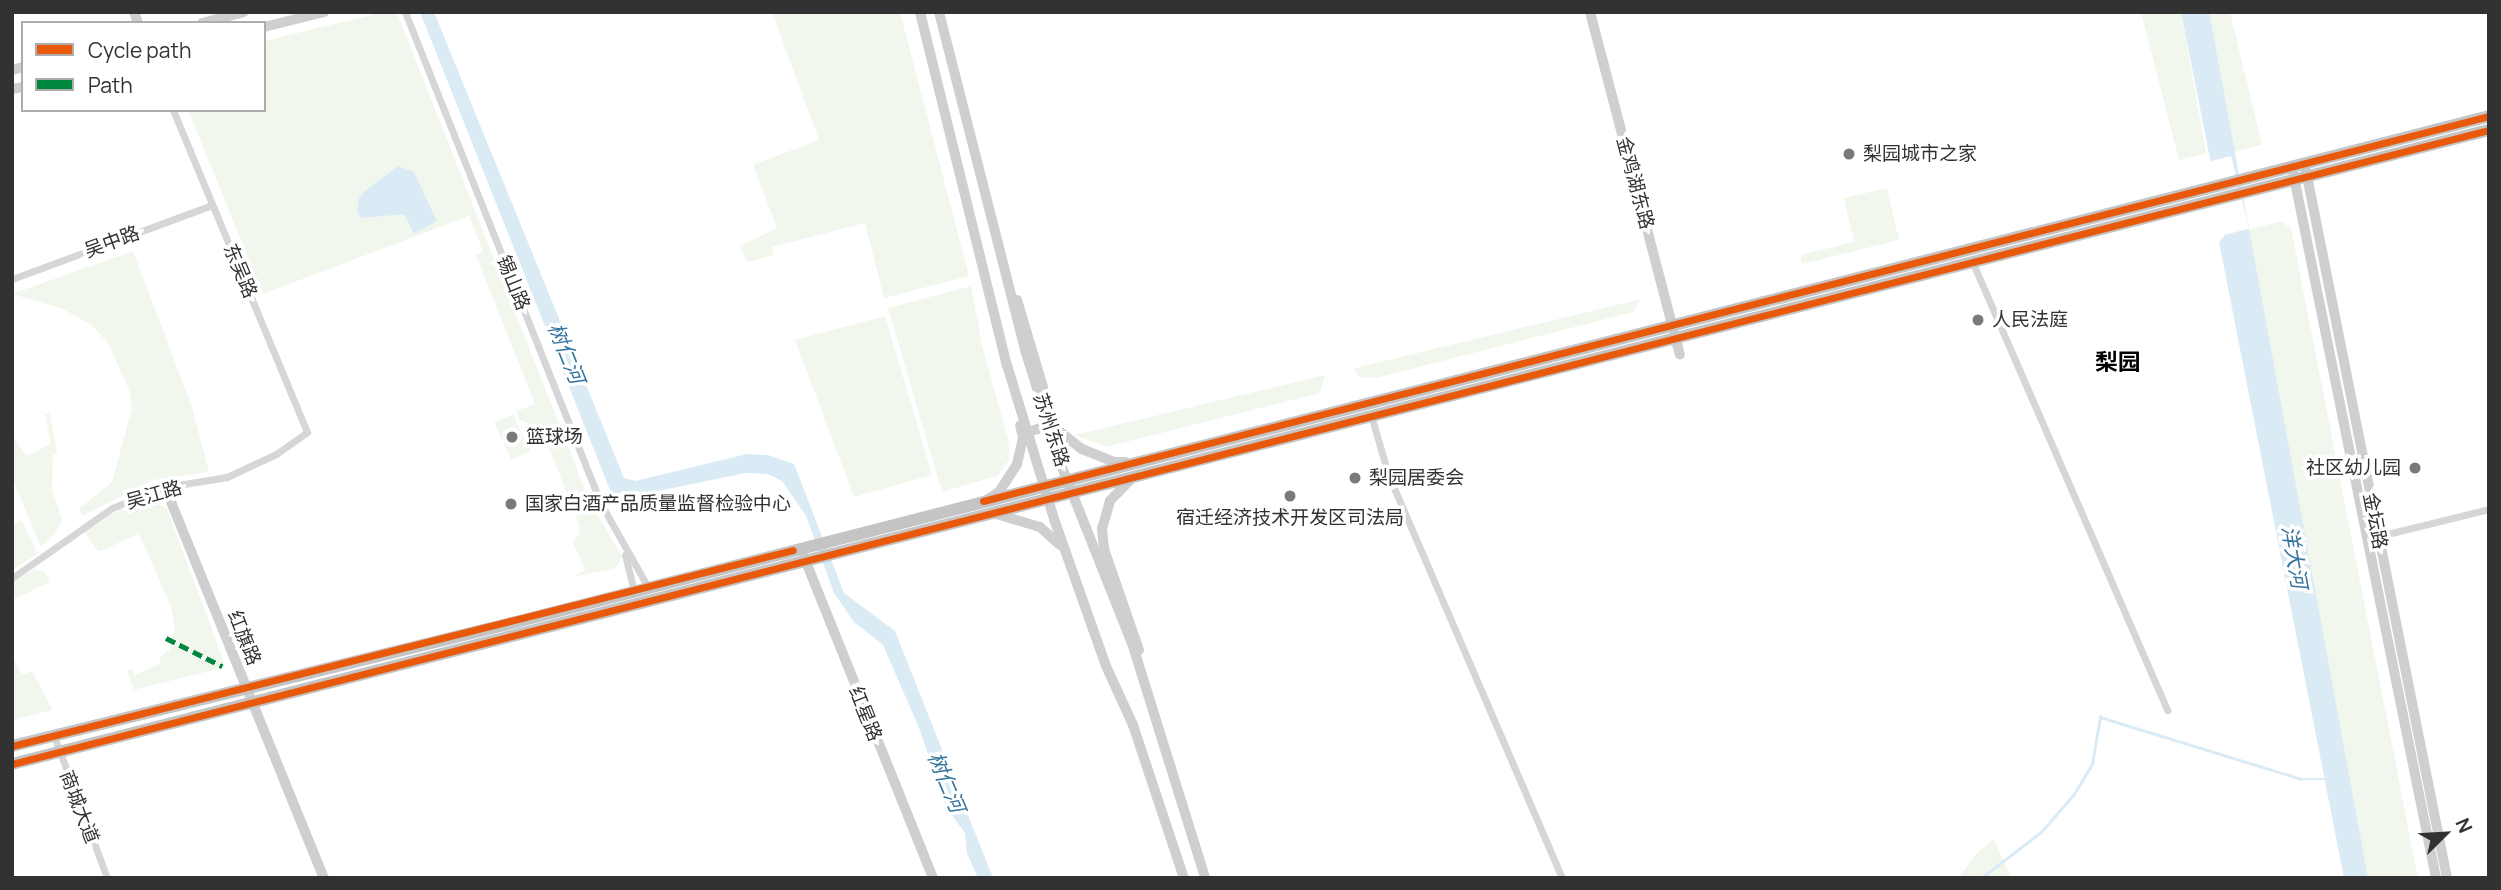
<!DOCTYPE html>
<html>
<head>
<meta charset="utf-8">
<style>
	body { margin:0 }
	#map { position:relative; width:2501px; height:890px; overflow:hidden; background:#fff; font-family:Manrope,"Noto Sans SC",sans-serif }
	div>[style] { position:absolute }
	.green>* { inset:0; background:#f2f7ee; transform-origin:0 0 }
	.water>* { inset:0; background:#dbebf5 }
	.pier>* { inset:0; background:#fff; transform-origin:0 0 }
	.stream>* { height:2.5px; margin:-1.25px; padding:0 1.25px; transform-origin:1.25px; border-radius:1.25px; background:#dbebf5 }
	.street>* { height:7px; margin:-3.5px; padding:0 3.5px; transform-origin:3.5px; border-radius:3.5px; background:#d6d6d6 }
	.secondary>* { height:10px; margin:-5px; padding:0 5px; transform-origin:5px; border-radius:5px; background:#cfcfcf }
	.highway>* { height:12px; margin:-6px; padding:0 6px; transform-origin:6px; border-radius:6px; background:#c4c4c4 }
	.quiet>* { height:5px; margin-top:-2.5px; transform-origin:0; background:repeating-linear-gradient(90deg,#00873e 0 10px,transparent 0 15px) }
	.cycleway>* { height:7px; margin:-3.5px; padding:0 3.5px; transform-origin:3.5px; border-radius:3.5px; background:#e8590c }
	.dots>* { width:19px; height:19px; translate:-50% -50%; box-sizing:border-box; border:4px solid #fff; border-radius:50% }
	span { translate:-50% -50%; white-space:nowrap; text-align:center; line-height:1.15; -webkit-text-stroke:7px #fff; paint-order:stroke }
	.poi-label { font-size:19px; color:#323232 }
	.left { translate:0 -50%; text-align:left }
	.right { translate:-100% -50%; text-align:right }
	.street-label { font-size:19px; color:#323232 }
	.water-label { font-size:21px; color:#36759e; font-style:italic }
	.quarter-label { font-size:23px; color:#000; font-weight:700 }
	.frame { position:absolute; inset:0; border:14px solid #323232; pointer-events:none }
	.legend { position:absolute; left:21px; top:21px; width:245px; height:91px; box-sizing:border-box; background:#fff; border:2px solid #adadad; margin:0; padding:9px 12px; list-style:none; font-size:21px; color:#323232 }
	.legend li { display:flex; align-items:center; gap:14px; height:35px }
	.legend b { width:35px; border:2px solid #adadad }
	.north { position:absolute; left:2410px; top:799px; width:70px; height:70px; -webkit-text-stroke:5px #fff; paint-order:stroke; rotate:66deg; font-size:19px; font-weight:700; line-height:28px; text-align:center; color:#323232 }
	.north::after { content:''; display:block; margin:auto; width:24px; height:32px; background:#323232; clip-path:polygon(50% 0,100% 100%,50% 72%,0 100%) }
</style>
</head>
<body>
<div id="map">
	<div class="green">
		<div style="clip-path:polygon(384px 12px,398px 15px,589px 500px,622px 557px,615px 568px,572px 577px,585px 570px,573px 542px,580px 533px,579px 524px,542px 430px,519px 419px,516px 411px,535px 404px,476px 255px,483px 251px,469px 216px,263px 294px,188px 110px,264px 110px,264px 41px)"></div>
		<div style="clip-path:polygon(772px 12px,900px 12px,969px 276px,884px 298px,865px 223px,772px 247px,774px 255px,747px 262px,740px 246px,777px 228px,753px 165px,819px 140px)"></div>
		<div style="clip-path:polygon(2141px 12px,2181px 12px,2206px 153px,2179px 160px)"></div>
		<div style="clip-path:polygon(2209px 12px,2230px 12px,2262px 145px,2233px 152px)"></div>
		<div style="clip-path:polygon(1887px 188px,1899px 240px,1802px 264px,1800px 255px,1854px 242px,1844px 198px)"></div>
		<div style="clip-path:polygon(2280px 221px,2291px 228px,2418px 878px,2368px 878px,2246px 231px)"></div>
		<div style="clip-path:polygon(133px 251px,192px 407px,209px 472px,153px 480px,82px 516px,79px 509px,112px 482px,132px 408px,129px 390px,108px 343px,91px 325px,63px 309px,12px 294px)"></div>
		<div style="clip-path:polygon(971px 286px,982px 345px,1009px 443px,1009px 460px,997px 476px,942px 492px,888px 308px)"></div>
		<div style="clip-path:polygon(1641px 299px,1633px 312px,1376px 378px,1358px 377px,1355px 368px)"></div>
		<div style="clip-path:polygon(885px 316px,932px 475px,854px 497px,795px 340px)"></div>
		<div style="clip-path:polygon(1325px 375px,1320px 393px,1106px 447px,1075px 435px)"></div>
		<div style="clip-path:polygon(50px 413px,57px 454px,53px 455px,52px 489px,62px 519px,55px 534px,41px 547px,12px 478px,12px 434px,26px 456px,51px 444px,45px 415px)"></div>
		<div style="left:513px;top:414px;width:41px;height:21px;rotate:65deg"></div>
		<div style="clip-path:polygon(150px 499px,167px 509px,224px 662px,218px 669px,134px 690px,127px 671px,132px 669px,135px 675px,161px 663px,159px 658px,170px 649px,175px 625px,171px 607px,139px 534px,98px 552px,85px 532px,130px 503px)"></div>
		<div style="clip-path:polygon(22px 520px,36px 551px,41px 552px,12px 570px,12px 524px)"></div>
		<div style="clip-path:polygon(35px 569px,45px 572px,50px 582px,12px 600px,12px 583px)"></div>
		<div style="clip-path:polygon(12px 655px,22px 675px,32px 671px,53px 710px,12px 720px)"></div>
		<div style="clip-path:polygon(1994px 839px,2011px 878px,1958px 878px,1975px 855px)"></div>
	</div>
	<div class="water">
		<div style="clip-path:polygon(420px 12px,434px 12px,624px 478px,635px 481px,747px 454px,768px 455px,794px 464px,844px 593px,895px 631px,993px 878px,978px 878px,967px 853px,965px 833px,946px 807px,919px 728px,883px 645px,854px 622px,834px 593px,806px 516px,782px 481px,767px 474px,746px 473px,614px 500px)"></div>
		<div style="clip-path:polygon(2181px 12px,2209px 12px,2210px 16px,2368px 878px,2344px 878px,2219px 242px,2225px 235px)"></div>
		<div style="clip-path:polygon(398px 166px,414px 172px,437px 221px,414px 234px,404px 214px,362px 218px,357px 213px,359px 198px,366px 190px)"></div>
	</div>
	<div class="pier">
		<div style="left:2231px;top:156px;width:75px;height:25px;rotate:76deg"></div>
	</div>
	<div class="stream">
		<div style="left:1981px;top:878px;width:76px;rotate:-37.5deg"></div>
		<div style="left:2041px;top:832px;width:50px;rotate:-49deg"></div>
		<div style="left:2074px;top:794px;width:35px;rotate:-59deg"></div>
		<div style="left:2092px;top:764px;width:48px;rotate:-80.3deg"></div>
		<div style="left:2100px;top:717px;width:210px;rotate:17.1deg"></div>
		<div style="left:2301px;top:779px;width:25px"></div>
	</div>
	<div class="street">
		<div style="left:405px;top:12px;width:530px;rotate:68.28deg"></div>
		<div style="left:601px;top:504px;width:95px;rotate:60.5deg"></div>
		<div style="left:1972px;top:261px;width:490px;rotate:66.5deg"></div>
		<div style="left:12px;top:279px;width:213px;rotate:-20.3deg"></div>
		<div style="left:1371px;top:415px;width:61px;rotate:73.9deg"></div>
		<div style="left:1388px;top:474px;width:440px;rotate:66.7deg"></div>
		<div style="left:2367px;top:539px;width:126px;rotate:-13.8deg"></div>
		<div style="left:625px;top:555px;width:36px;rotate:76deg"></div>
		<div style="left:12px;top:578px;width:122px;rotate:-35deg"></div>
		<div style="left:112px;top:508px;width:57px;rotate:-21.6deg"></div>
		<div style="left:165px;top:487px;width:63px;rotate:-9.2deg"></div>
		<div style="left:227px;top:477px;width:54px;rotate:-25.1deg"></div>
		<div style="left:276px;top:454px;width:38px;rotate:-35deg"></div>
		<div style="left:307px;top:432px;width:349px;rotate:-112.6deg"></div>
		<div style="left:54px;top:736px;width:152px;rotate:69.5deg"></div>
	</div>
	<div class="secondary">
		<div style="left:134px;top:12px;width:12px;rotate:70deg"></div>
		<div style="left:920px;top:12px;width:364px;rotate:76.2deg"></div>
		<div style="left:1007px;top:365px;width:161px;rotate:73deg"></div>
		<div style="left:1054px;top:519px;width:156px;rotate:70.5deg"></div>
		<div style="left:1106px;top:666px;width:65px;rotate:65.4deg"></div>
		<div style="left:1133px;top:725px;width:161px;rotate:71.6deg"></div>
		<div style="left:939px;top:12px;width:352px;rotate:75.7deg"></div>
		<div style="left:1026px;top:353px;width:117px;rotate:72.6deg"></div>
		<div style="left:1061px;top:465px;width:192px;rotate:68.3deg"></div>
		<div style="left:1132px;top:643px;width:246px;rotate:72.7deg"></div>
		<div style="left:1590px;top:12px;width:354px;rotate:75.3deg"></div>
		<div style="left:202px;top:23px;width:43px;rotate:-14.7deg"></div>
		<div style="left:264px;top:27px;width:62px;rotate:-14deg"></div>
		<div style="left:12px;top:70px;width:11px;rotate:-15deg"></div>
		<div style="left:12px;top:89px;width:11px;rotate:-10deg"></div>
		<div style="left:2292px;top:167px;width:725px;rotate:78.55deg"></div>
		<div style="left:2306px;top:171px;width:721px;rotate:78.72deg"></div>
		<div style="left:1017px;top:300px;width:101px;rotate:73.4deg"></div>
		<div style="left:1052px;top:414px;width:20px;rotate:66deg"></div>
		<div style="left:1060px;top:432px;width:28px;rotate:38deg"></div>
		<div style="left:1082px;top:449px;width:35px;rotate:22deg"></div>
		<div style="left:1114px;top:462px;width:11px"></div>
		<div style="left:1028px;top:432px;width:22px;rotate:-18deg"></div>
		<div style="left:1132px;top:478px;width:32px;rotate:134deg"></div>
		<div style="left:1110px;top:501px;width:29px;rotate:106deg"></div>
		<div style="left:1102px;top:529px;width:20px;rotate:84deg"></div>
		<div style="left:1104px;top:549px;width:107px;rotate:70.9deg"></div>
		<div style="left:165px;top:487px;width:422px;rotate:67.9deg"></div>
		<div style="left:988px;top:499px;width:13px;rotate:-32deg"></div>
		<div style="left:999px;top:492px;width:33px;rotate:-57deg"></div>
		<div style="left:1017px;top:464px;width:28px;rotate:-77deg"></div>
		<div style="left:1023px;top:437px;width:12px;rotate:-104deg"></div>
		<div style="left:993px;top:513px;width:49px;rotate:16.6deg"></div>
		<div style="left:1040px;top:527px;width:27px;rotate:42deg"></div>
		<div style="left:804px;top:557px;width:346px;rotate:68.1deg"></div>
	</div>
	<div class="highway">
		<div style="left:12px;top:746px;width:519px;rotate:-13.82deg"></div>
		<div style="left:516px;top:622px;width:2037px;rotate:-14.38deg"></div>
		<div style="left:12px;top:764px;width:2557px;rotate:-14.36deg"></div>
	</div>
	<div class="quiet">
		<div style="left:166px;top:638px;width:63px;rotate:26.6deg"></div>
	</div>
	<div class="cycleway">
		<div style="left:983px;top:501px;width:1554px;rotate:-14.34deg"></div>
		<div style="left:12px;top:746px;width:805px;rotate:-14.09deg"></div>
		<div style="left:12px;top:764px;width:2557px;rotate:-14.36deg"></div>
	</div>
	<div class="dots">
		<div style="left:1849px;top:154px;background:#7a7a7a"></div>
		<div style="left:1978px;top:320px;background:#7a7a7a"></div>
		<div style="left:512px;top:437px;background:#7a7a7a"></div>
		<div style="left:2415px;top:468px;background:#7a7a7a"></div>
		<div style="left:1355px;top:478px;background:#7a7a7a"></div>
		<div style="left:1290px;top:496px;background:#7a7a7a"></div>
		<div style="left:511px;top:504px;background:#7a7a7a"></div>
	</div>
	<div class="poi-label">
		<span class="left" style="left:1863px;top:154px">梨园城市之家</span>
		<span class="left" style="left:1992px;top:320px">人民法庭</span>
		<span class="left" style="left:526px;top:437px">篮球场</span>
		<span class="right" style="left:2401px;top:468px">社区幼儿园</span>
		<span class="left" style="left:1369px;top:478px">梨园居委会</span>
		<span class="left" style="left:525px;top:504px">国家白酒产品质量监督检验中心</span>
		<span style="left:1290px;top:518px">宿迁经济技术开发区司法局</span>
	</div>
	<div class="street-label">
		<span style="left:1635px;top:183px;rotate:75deg">金鸡湖东路</span>
		<span style="left:112px;top:242px;rotate:-20deg">吴中路</span>
		<span style="left:240px;top:271px;rotate:67deg">东吴路</span>
		<span style="left:513px;top:283px;rotate:68deg">锡山路</span>
		<span style="left:1051px;top:430px;rotate:72deg">苏州东路</span>
		<span style="left:154px;top:495px;rotate:-16deg">吴江路</span>
		<span style="left:2375px;top:521px;rotate:79deg">金坛路</span>
		<span style="left:244px;top:638px;rotate:68deg">红旗路</span>
		<span style="left:865px;top:714px;rotate:68deg">红星路</span>
		<span style="left:79px;top:807px;rotate:69deg">商城大道</span>
	</div>
	<div class="water-label">
		<span style="left:567px;top:353px;rotate:68deg">树仁河</span>
		<span style="left:2295px;top:557px;rotate:80deg">洋大河</span>
		<span style="left:947px;top:782px;rotate:67deg">树仁河</span>
	</div>
	<div class="quarter-label">
		<span style="left:2118px;top:361px">梨园</span>
	</div>
	<div class="frame"></div>
	<ul class="legend">
	<li><b style="height:9px;background:#e8590c"></b>Cycle path</li>
	<li><b style="height:9px;background:#00873e"></b>Path</li>
	</ul>
	<div class="north">N</div>
</div>
</body>
</html>
